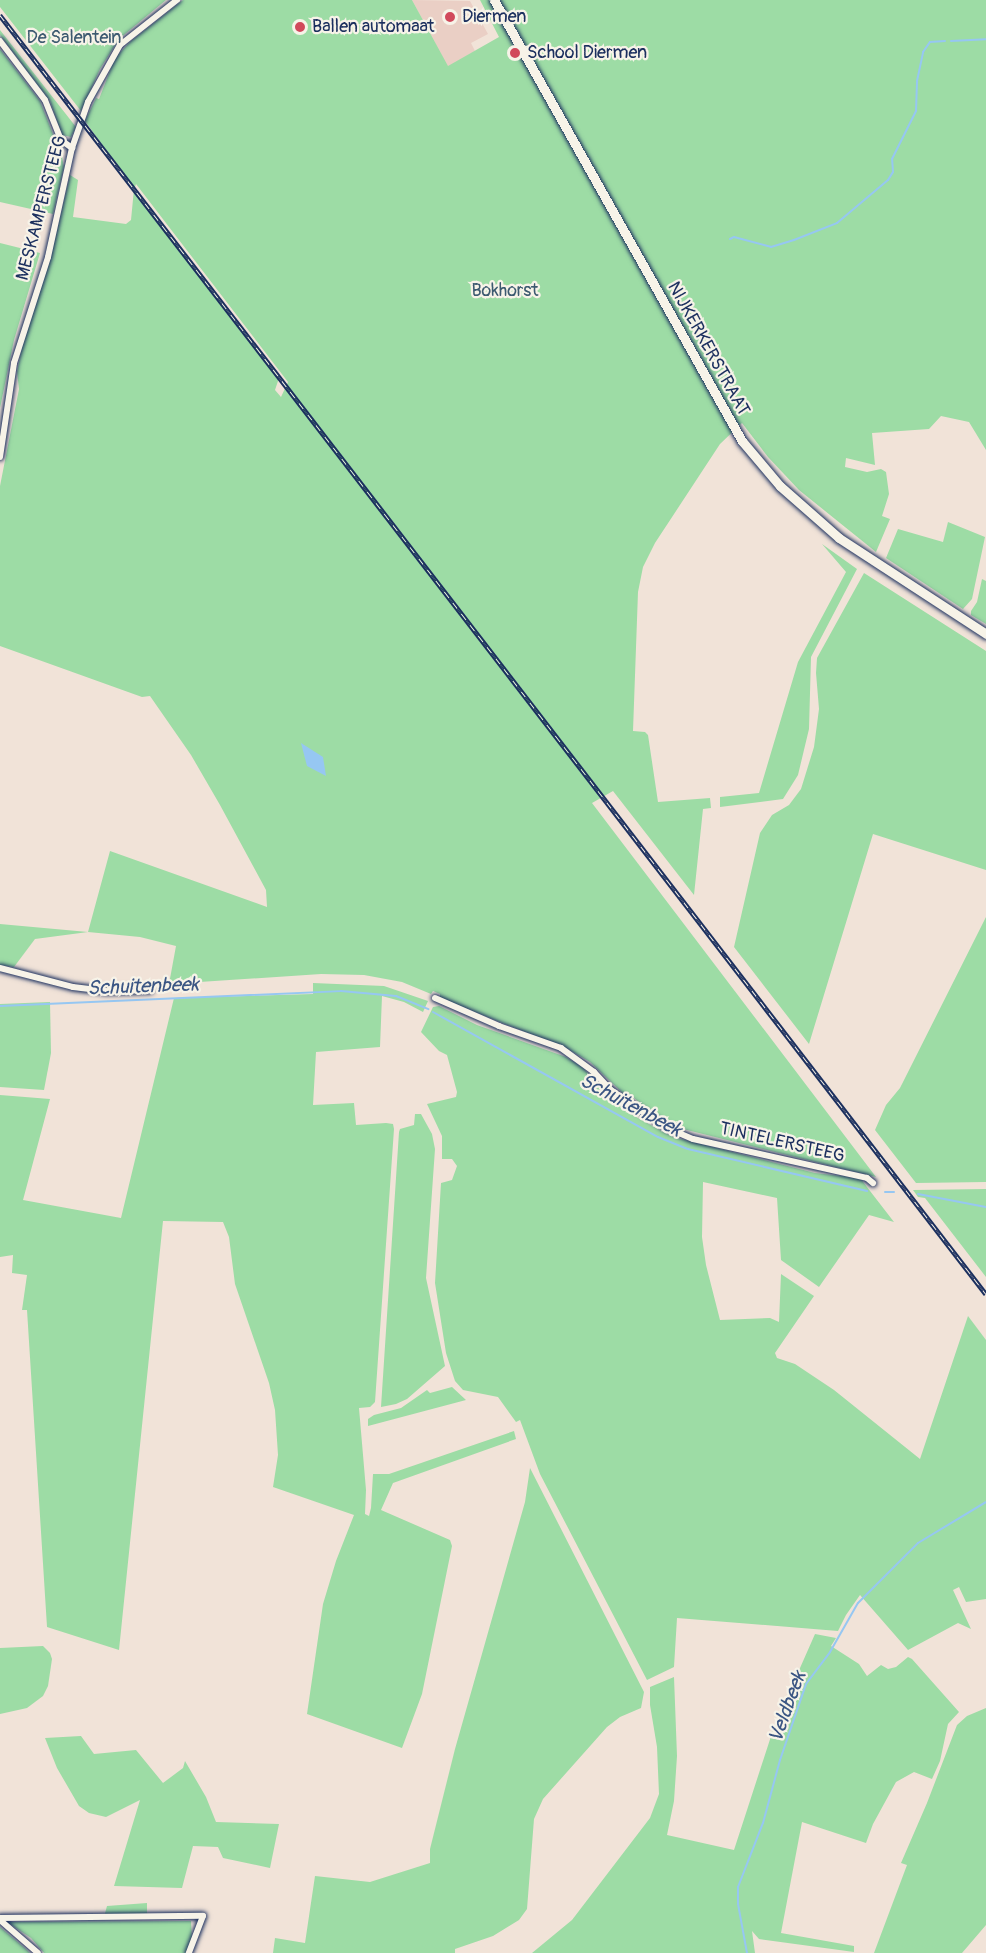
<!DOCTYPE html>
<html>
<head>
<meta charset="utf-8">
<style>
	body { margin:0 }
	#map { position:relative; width:986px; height:1953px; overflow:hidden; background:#f1e3d8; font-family:Pangolin,sans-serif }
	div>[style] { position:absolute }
	.built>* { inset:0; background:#eacfc5 }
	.green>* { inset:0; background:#9ddca5 }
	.water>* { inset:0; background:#96c7f2 }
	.stream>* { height:2px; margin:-1px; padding:0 1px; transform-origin:1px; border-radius:1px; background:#96c7f2 }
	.roads { filter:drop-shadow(0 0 2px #1b2f5e) drop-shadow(0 0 2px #1b2f5e) }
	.street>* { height:6px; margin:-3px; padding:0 3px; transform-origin:3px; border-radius:3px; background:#f7f3e8 }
	.primary>* { height:9px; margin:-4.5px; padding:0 4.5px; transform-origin:4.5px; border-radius:4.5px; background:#f7f3e8 }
	.rail>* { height:4.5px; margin-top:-2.25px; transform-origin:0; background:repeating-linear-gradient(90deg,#f7f3e8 0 7px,#1b2f5e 0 14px); box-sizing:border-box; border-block:2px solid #1b2f5e }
	.dots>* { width:16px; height:16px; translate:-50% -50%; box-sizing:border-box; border:3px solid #f7f3e8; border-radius:50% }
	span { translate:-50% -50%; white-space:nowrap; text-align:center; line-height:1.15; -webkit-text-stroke:4.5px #f7f3e8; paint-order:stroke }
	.poi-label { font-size:18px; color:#1b2f5e }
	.left { translate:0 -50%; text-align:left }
	.park-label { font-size:18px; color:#3c5a70 }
	.street-label { font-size:18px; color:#1b2f5e }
	.water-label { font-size:20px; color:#3a5583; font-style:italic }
</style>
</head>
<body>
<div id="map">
	<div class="built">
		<div style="clip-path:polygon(412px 0,470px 1px,488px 34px,471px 43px,475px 51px,448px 67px)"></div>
	</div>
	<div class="green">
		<div style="clip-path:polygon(0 0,166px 0,119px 39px,100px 69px,81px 111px,0 7px)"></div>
		<div style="clip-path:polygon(evenodd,183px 0,412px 0,448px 66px,499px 37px,480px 0,986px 0,986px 450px,969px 422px,941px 416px,929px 429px,872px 433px,875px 465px,846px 458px,845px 467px,867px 472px,881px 469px,886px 472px,889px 494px,882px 516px,890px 519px,876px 552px,799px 490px,768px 457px,742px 423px,720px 444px,655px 543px,643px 567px,638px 592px,633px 731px,645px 732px,648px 735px,658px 802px,710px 798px,711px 808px,703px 809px,694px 895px,613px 791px,592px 803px,876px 1177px,679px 1128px,659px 1119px,634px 1098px,630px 1100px,590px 1062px,568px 1049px,440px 998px,440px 994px,433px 991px,431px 994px,402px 982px,364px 975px,321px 974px,169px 984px,176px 946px,140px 937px,88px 932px,35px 939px,14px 967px,0 965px,0 924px,88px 932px,110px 851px,267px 907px,266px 890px,220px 805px,191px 755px,150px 696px,142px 697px,0 646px,0 486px,19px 389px,17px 372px,22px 347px,56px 235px,70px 175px,78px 180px,73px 217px,126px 224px,131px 220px,134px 189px,85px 121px,96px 98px,99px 99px,115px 58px,130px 42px,183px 0,136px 184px,288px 382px,281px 397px,275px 390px,279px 378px,134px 190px,136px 184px)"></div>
		<div style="clip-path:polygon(0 30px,76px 127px,71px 137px,62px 135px,50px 101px,0 35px)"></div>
		<div style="clip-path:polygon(0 49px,40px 101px,62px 157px,64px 167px,53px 214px,0 202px)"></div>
		<div style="clip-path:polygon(0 243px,40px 253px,14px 340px,0 408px)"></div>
		<div style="clip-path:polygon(948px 522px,985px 537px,972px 599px,963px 609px,886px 558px,898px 529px,943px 542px)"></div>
		<div style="clip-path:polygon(822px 544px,857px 569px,811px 657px,809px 729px,798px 775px,783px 799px,720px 807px,720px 797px,759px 793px,798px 662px,846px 572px)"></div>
		<div style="clip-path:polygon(864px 573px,986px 651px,986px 870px,873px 834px,809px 1044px,734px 947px,760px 833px,772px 815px,789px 805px,801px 789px,814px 747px,819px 709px,816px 673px,817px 658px)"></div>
		<div style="clip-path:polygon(982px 579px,986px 581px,986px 624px,971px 615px,971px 611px,977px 602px)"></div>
		<div style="clip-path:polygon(986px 917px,986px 1182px,916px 1183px,875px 1130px,886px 1105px,900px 1088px)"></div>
		<div style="clip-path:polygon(313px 983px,384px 986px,428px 1001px,423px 1012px,404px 1002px,382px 996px,380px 1047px,316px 1052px,313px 1105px,354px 1103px,356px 1125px,386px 1123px,393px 1124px,394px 1129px,375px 1402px,370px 1407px,359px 1408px,366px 1490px,365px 1514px,369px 1516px,371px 1508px,373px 1474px,389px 1474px,514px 1431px,516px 1439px,393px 1483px,381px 1510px,450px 1540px,452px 1546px,422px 1694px,402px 1748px,307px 1714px,323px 1604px,336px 1561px,354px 1515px,273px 1487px,278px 1455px,275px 1410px,269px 1383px,235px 1284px,229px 1237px,223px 1222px,163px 1221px,119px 1650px,47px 1627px,27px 1310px,22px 1310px,27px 1275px,12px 1273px,13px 1255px,0 1257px,0 1095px,50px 1099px,23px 1200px,121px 1218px,174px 998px,313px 994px)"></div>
		<div style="clip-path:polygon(50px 1002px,51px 1053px,44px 1090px,0 1087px,0 1004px)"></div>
		<div style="clip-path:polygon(439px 1006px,477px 1025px,566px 1057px,582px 1067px,625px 1111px,673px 1137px,815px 1173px,860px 1178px,894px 1222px,869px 1215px,819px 1287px,781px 1260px,777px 1198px,703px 1182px,702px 1237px,706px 1265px,720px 1320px,770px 1318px,779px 1322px,781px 1274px,814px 1296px,775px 1353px,777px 1358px,795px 1364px,834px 1390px,920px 1459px,968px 1316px,986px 1340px,986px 1599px,966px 1602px,959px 1587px,953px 1590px,971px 1629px,958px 1623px,908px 1650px,860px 1595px,846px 1615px,838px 1631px,677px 1618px,674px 1667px,647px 1680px,540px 1474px,520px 1420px,516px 1422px,498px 1397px,463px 1390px,455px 1381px,446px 1353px,435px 1283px,441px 1183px,452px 1180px,457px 1166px,452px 1159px,442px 1159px,442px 1136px,427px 1104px,456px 1097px,457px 1092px,447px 1055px,439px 1051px,421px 1032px,433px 1007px)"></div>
		<div style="clip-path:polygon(415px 1114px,421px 1114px,432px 1134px,435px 1149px,426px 1278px,445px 1366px,407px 1399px,396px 1404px,381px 1407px,399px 1132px,400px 1129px,414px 1125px)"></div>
		<div style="clip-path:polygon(986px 1189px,986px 1277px,925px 1198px,918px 1197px,913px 1190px)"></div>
		<div style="clip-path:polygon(452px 1387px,466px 1400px,368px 1426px,368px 1419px,374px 1415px,401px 1408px,427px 1390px,430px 1393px)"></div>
		<div style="clip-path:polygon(530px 1468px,644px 1692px,641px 1708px,620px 1717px,607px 1727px,543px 1799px,534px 1819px,527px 1909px,519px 1920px,493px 1936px,455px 1949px,455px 1953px,273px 1953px,275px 1938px,305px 1943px,315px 1876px,370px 1882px,430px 1863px,430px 1849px,455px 1749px,525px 1502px)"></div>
		<div style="clip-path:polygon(815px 1634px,836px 1638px,831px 1646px,859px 1664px,867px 1676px,881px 1665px,888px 1669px,896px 1667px,908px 1657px,912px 1659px,959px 1712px,948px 1724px,940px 1761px,932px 1779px,914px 1772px,896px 1782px,873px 1824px,866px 1843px,802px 1822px,781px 1933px,854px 1946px,854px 1952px,759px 1939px,752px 1931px,755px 1953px,532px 1953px,572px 1920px,650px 1818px,659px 1794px,657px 1747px,650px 1705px,650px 1687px,674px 1677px,677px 1756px,674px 1801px,667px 1835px,734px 1850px,774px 1727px)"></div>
		<div style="clip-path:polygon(43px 1646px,50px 1653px,52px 1659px,48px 1686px,43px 1696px,27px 1708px,0 1714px,0 1648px)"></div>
		<div style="clip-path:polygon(986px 1708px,986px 1925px,962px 1953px,874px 1953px,907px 1865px,901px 1863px,927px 1803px,957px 1725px,967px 1716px)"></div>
		<div style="clip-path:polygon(81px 1736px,94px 1754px,136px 1750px,163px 1783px,183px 1768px,185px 1761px,206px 1797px,216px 1822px,279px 1824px,270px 1868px,223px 1858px,218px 1847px,193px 1846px,182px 1888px,114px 1886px,140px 1800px,106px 1817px,89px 1813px,79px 1806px,57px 1768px,45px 1738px)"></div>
		<div style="clip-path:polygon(147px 1903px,147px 1916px,104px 1917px,107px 1906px)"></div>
		<div style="clip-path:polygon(191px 1921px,192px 1938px,186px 1953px,44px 1953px,31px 1938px,7px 1922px)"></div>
		<div style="clip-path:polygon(0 1927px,26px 1949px,30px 1953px,0 1953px)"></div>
	</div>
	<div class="water">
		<div style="clip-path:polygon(301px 743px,323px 757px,326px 776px,307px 766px)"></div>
	</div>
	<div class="stream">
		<div style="left:951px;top:41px;width:35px;rotate:-3deg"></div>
		<div style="left:730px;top:239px;width:4px;rotate:-27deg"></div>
		<div style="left:734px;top:237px;width:38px;rotate:15deg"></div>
		<div style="left:771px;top:247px;width:24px;rotate:-17deg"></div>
		<div style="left:794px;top:240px;width:46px;rotate:-21.6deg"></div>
		<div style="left:837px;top:223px;width:67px;rotate:-40.1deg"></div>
		<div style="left:888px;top:180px;width:9px;rotate:-58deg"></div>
		<div style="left:893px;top:172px;width:13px;rotate:-94deg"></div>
		<div style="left:892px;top:159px;width:54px;rotate:-63.4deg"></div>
		<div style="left:916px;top:111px;width:30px;rotate:-88deg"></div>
		<div style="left:917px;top:81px;width:30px;rotate:-78deg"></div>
		<div style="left:923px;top:52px;width:12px;rotate:-55deg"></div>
		<div style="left:930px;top:42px;width:15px;rotate:-4deg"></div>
		<div style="left:0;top:1006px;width:341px;rotate:-2.5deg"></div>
		<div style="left:341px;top:991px;width:55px;rotate:5.2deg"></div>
		<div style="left:396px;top:996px;width:35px;rotate:22deg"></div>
		<div style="left:433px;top:1012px;width:257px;rotate:29.1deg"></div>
		<div style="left:658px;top:1137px;width:32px;rotate:22deg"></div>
		<div style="left:688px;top:1149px;width:184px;rotate:13.2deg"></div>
		<div style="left:885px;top:1192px;width:9px"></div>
		<div style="left:918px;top:1194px;width:69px;rotate:10.8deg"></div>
		<div style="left:747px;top:1953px;width:50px;rotate:-100.4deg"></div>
		<div style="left:738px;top:1904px;width:17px;rotate:-90deg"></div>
		<div style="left:738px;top:1887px;width:69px;rotate:-68.7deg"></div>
		<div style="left:763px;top:1823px;width:65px;rotate:-74.9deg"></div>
		<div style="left:780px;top:1760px;width:80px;rotate:-71.1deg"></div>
		<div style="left:806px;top:1684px;width:40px;rotate:-53deg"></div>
		<div style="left:830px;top:1652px;width:56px;rotate:-60.3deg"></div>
		<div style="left:858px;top:1603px;width:85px;rotate:-45deg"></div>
		<div style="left:918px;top:1543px;width:79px;rotate:-31.1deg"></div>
	</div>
	<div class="roads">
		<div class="street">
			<div style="left:0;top:41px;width:74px;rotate:52.7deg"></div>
			<div style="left:45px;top:100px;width:43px;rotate:68.2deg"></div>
			<div style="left:61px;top:140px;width:14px;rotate:36deg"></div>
			<div style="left:0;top:457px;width:95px;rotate:-81.5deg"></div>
			<div style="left:14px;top:363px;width:111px;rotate:-72.2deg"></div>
			<div style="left:48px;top:257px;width:112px;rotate:-77.6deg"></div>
			<div style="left:72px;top:148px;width:49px;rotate:-70.8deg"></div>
			<div style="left:88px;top:102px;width:65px;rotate:-60.7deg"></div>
			<div style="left:120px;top:45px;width:73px;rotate:-38.3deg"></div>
			<div style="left:0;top:968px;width:75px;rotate:14.6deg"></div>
			<div style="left:73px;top:987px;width:35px;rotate:7deg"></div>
			<div style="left:108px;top:991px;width:42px;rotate:-1.4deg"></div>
			<div style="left:435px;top:998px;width:70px;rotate:23.6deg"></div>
			<div style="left:499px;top:1026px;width:66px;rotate:19.5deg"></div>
			<div style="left:561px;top:1048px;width:41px;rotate:36deg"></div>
			<div style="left:594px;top:1072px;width:25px;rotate:47deg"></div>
			<div style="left:611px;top:1090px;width:68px;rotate:34.2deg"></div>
			<div style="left:667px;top:1128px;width:28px;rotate:23deg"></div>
			<div style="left:693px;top:1139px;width:178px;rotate:12.6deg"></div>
			<div style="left:867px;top:1178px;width:8px;rotate:40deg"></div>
			<div style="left:0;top:1918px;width:203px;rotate:-0.6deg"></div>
			<div style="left:203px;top:1916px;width:40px;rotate:111deg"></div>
			<div style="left:0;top:1920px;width:50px;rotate:41deg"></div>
		</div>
		<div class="primary">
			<div style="left:494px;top:0;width:506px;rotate:60.65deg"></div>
			<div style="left:742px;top:441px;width:59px;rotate:49.8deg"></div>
			<div style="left:780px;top:486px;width:79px;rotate:41.4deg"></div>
			<div style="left:839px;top:538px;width:176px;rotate:33.1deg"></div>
		</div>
	</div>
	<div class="rail">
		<div style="left:0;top:15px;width:1615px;rotate:52.37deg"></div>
	</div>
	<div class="dots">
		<div style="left:450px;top:17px;background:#d1495b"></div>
		<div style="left:300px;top:27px;background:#d1495b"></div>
		<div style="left:515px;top:53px;background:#d1495b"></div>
	</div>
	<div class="poi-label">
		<span class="left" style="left:462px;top:17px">Diermen</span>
		<span class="left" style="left:312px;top:27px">Ballen automaat</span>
		<span class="left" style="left:527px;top:53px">School Diermen</span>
	</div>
	<div class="park-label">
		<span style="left:74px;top:38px">De Salentein</span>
		<span style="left:505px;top:291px">Bokhorst</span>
	</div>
	<div class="street-label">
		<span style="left:42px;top:208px;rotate:-75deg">MESKAMPERSTEEG</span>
		<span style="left:708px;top:349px;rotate:61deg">NIJKERKERSTRAAT</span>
		<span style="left:782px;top:1143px;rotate:13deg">TINTELERSTEEG</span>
	</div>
	<div class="water-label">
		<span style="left:143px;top:986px;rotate:-2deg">Schuitenbeek</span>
		<span style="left:631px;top:1105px;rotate:28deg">Schuitenbeek</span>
		<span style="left:787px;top:1707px;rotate:-70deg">Veldbeek</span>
	</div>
</div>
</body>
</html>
